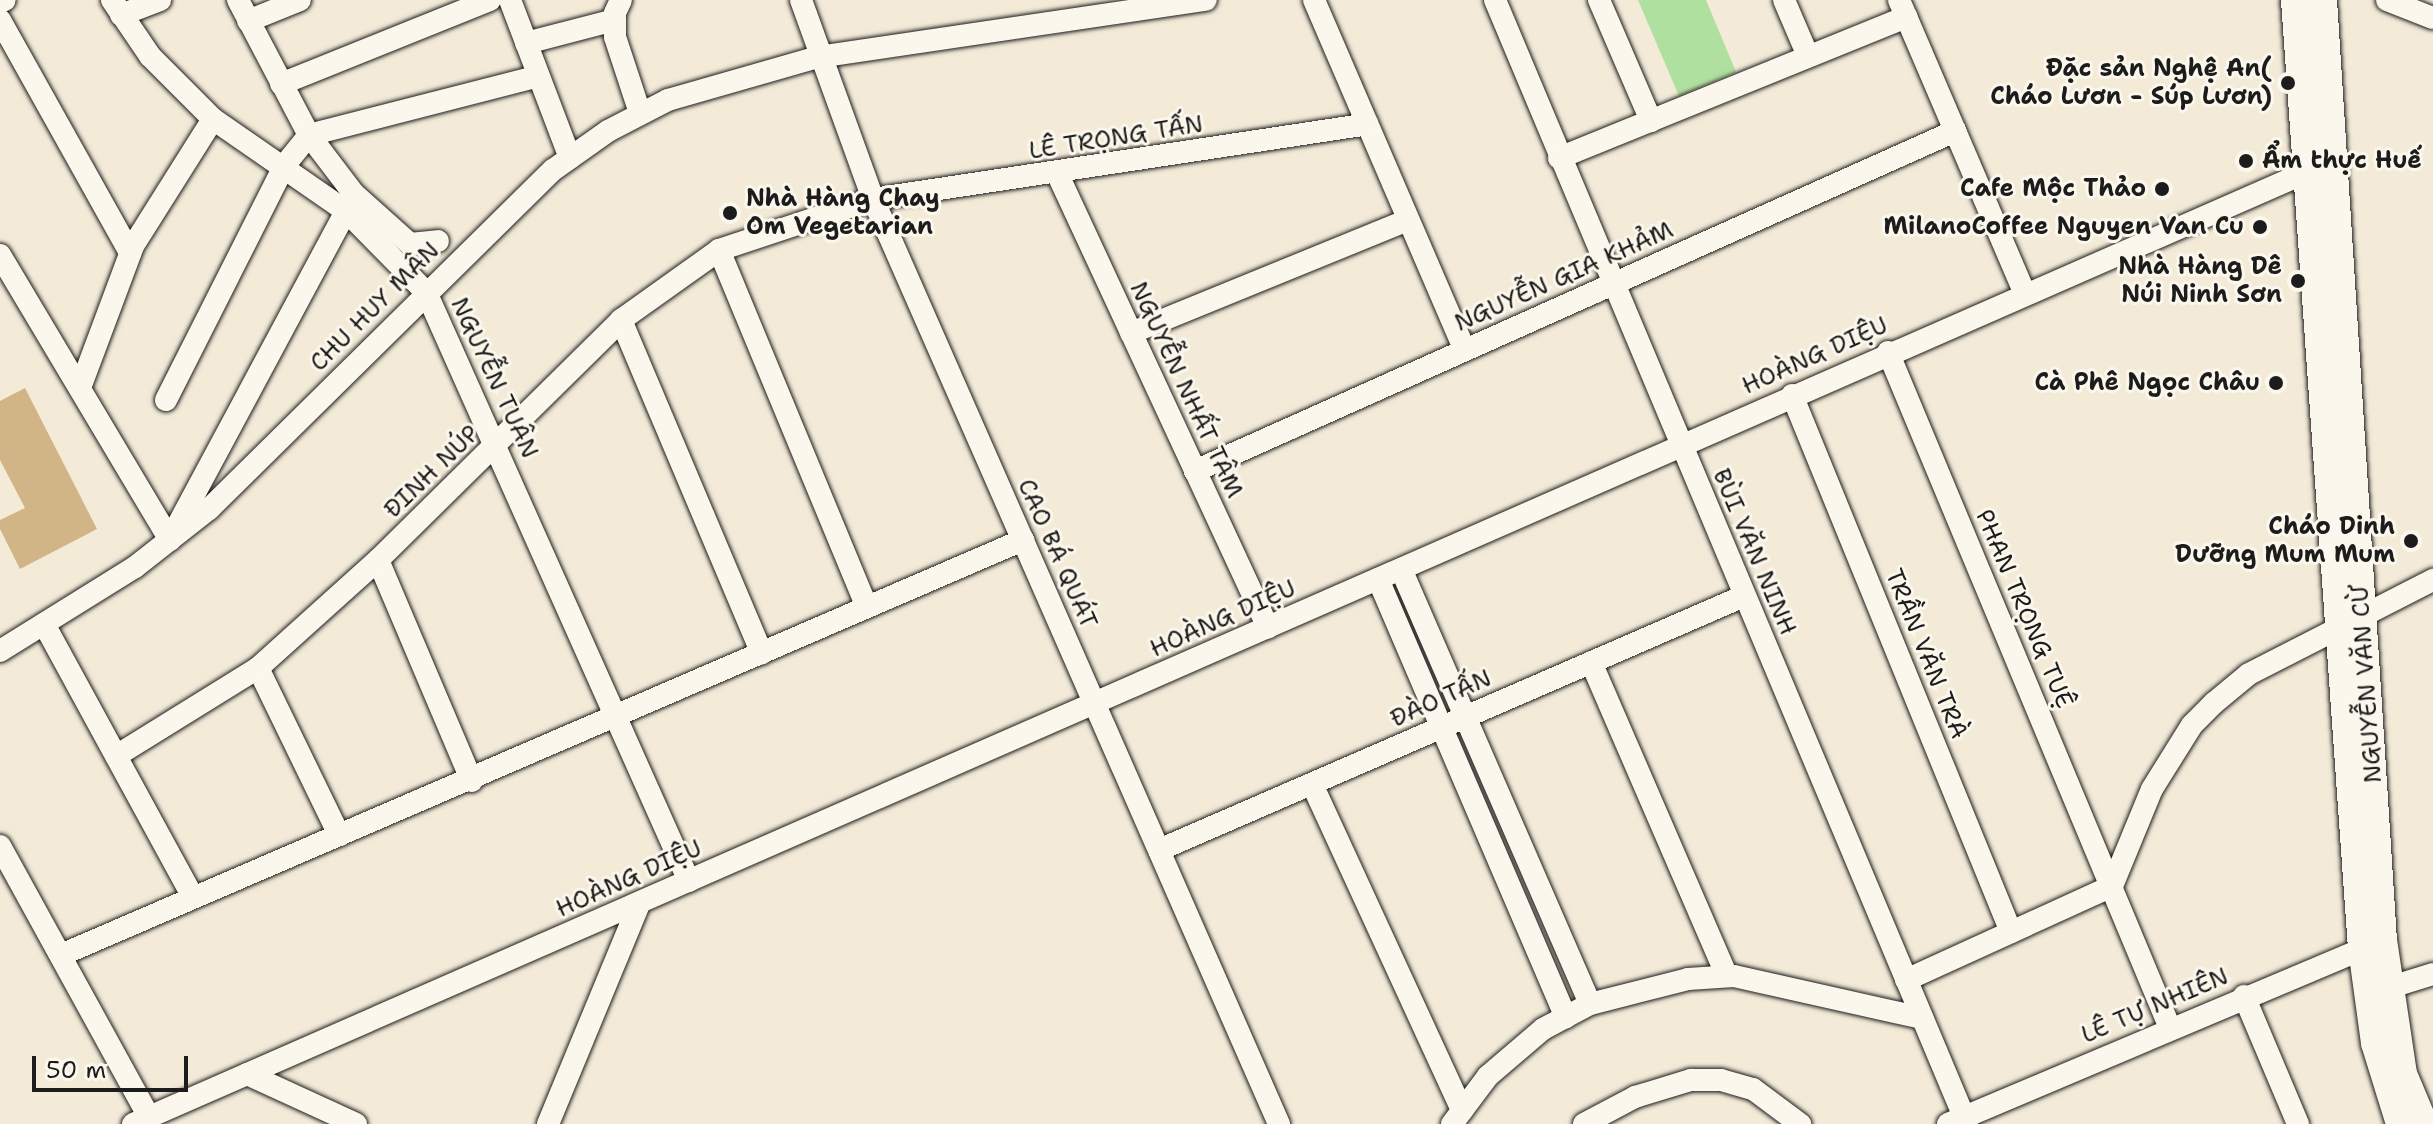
<!DOCTYPE html>
<html>
<head>
<meta charset="utf-8">
<style>
	body { margin:0 }
	#map { position:relative; width:2433px; height:1124px; overflow:hidden; background:#f3ead8; font-family:"Shantell Sans",sans-serif }
	div>[style] { position:absolute }
	.green>* { inset:0; background:#b0e09f }
	.building>* { inset:0; background:#d2b587 }
	.roads { filter:drop-shadow(0 0 2px #1c1c1c) drop-shadow(0 0 2px #1c1c1c) }
	.minor>* { height:22px; margin:-11px; padding:0 11px; transform-origin:11px; border-radius:11px; background:#fbf7ec }
	.major>* { height:28px; margin:-14px; padding:0 14px; transform-origin:14px; border-radius:14px; background:#fbf7ec }
	.dots>* { width:22px; height:22px; translate:-50% -50%; box-sizing:border-box; border:4px solid #fbf7ec; border-radius:50% }
	span { translate:-50% -50%; white-space:nowrap; text-align:center; line-height:1.15; -webkit-text-stroke:6px #fbf7ec; paint-order:stroke }
	.poi-label { font-size:24px; color:#1c1c1c; font-weight:700 }
	.right { translate:-100% -50%; text-align:right }
	.left { translate:0 -50%; text-align:left }
	.street-label { font-size:24px; color:#1c1c1c }
	.scale { position:absolute; left:32px; top:1056px; width:156px; height:36px; box-sizing:border-box; border:4px solid #1c1c1c; border-top:0; padding-left:10px; font-size:24px; line-height:28px; white-space:nowrap; color:#1c1c1c; -webkit-text-stroke:6px #fbf7ec; paint-order:stroke }
</style>
</head>
<body>
<div id="map">
	<div class="green">
		<div style="clip-path:polygon(1638px 0,1706px 0,1736px 72px,1679px 96px)"></div>
	</div>
	<div class="building">
		<div style="clip-path:polygon(25px 388px,97px 529px,20px 569px,0 529px,0 520px,25px 508px,0 460px,0 401px)"></div>
	</div>
	<div class="roads">
		<div class="minor">
			<div style="left:112px;top:0;width:68px;rotate:55.8deg"></div>
			<div style="left:150px;top:56px;width:89px;rotate:45deg"></div>
			<div style="left:213px;top:119px;width:162px;rotate:34.7deg"></div>
			<div style="left:346px;top:211px;width:114px;rotate:45.4deg"></div>
			<div style="left:426px;top:292px;width:645px;rotate:65.94deg"></div>
			<div style="left:238px;top:0;width:153px;rotate:62.3deg"></div>
			<div style="left:309px;top:135px;width:74px;rotate:52.7deg"></div>
			<div style="left:354px;top:194px;width:75px;rotate:41.8deg"></div>
			<div style="left:410px;top:244px;width:28px;rotate:-6deg"></div>
			<div style="left:510px;top:0;width:169px;rotate:69.2deg"></div>
			<div style="left:621px;top:0;width:14px;rotate:115deg"></div>
			<div style="left:615px;top:13px;width:24px;rotate:90deg"></div>
			<div style="left:615px;top:37px;width:80px;rotate:71.8deg"></div>
			<div style="left:801px;top:0;width:212px;rotate:70.1deg"></div>
			<div style="left:873px;top:199px;width:1010px;rotate:66.3deg"></div>
			<div style="left:1314px;top:0;width:381px;rotate:66.7deg"></div>
			<div style="left:1495px;top:0;width:1219px;rotate:67.22deg"></div>
			<div style="left:1599px;top:0;width:132px;rotate:66.7deg"></div>
			<div style="left:1784px;top:0;width:61px;rotate:66.8deg"></div>
			<div style="left:1899px;top:0;width:318px;rotate:66.8deg"></div>
			<div style="left:2387px;top:0;width:49px;rotate:21.4deg"></div>
			<div style="left:0;top:2px;width:5px;rotate:-22deg"></div>
			<div style="left:121px;top:15px;width:42px;rotate:-21deg"></div>
			<div style="left:0;top:20px;width:267px;rotate:60.8deg"></div>
			<div style="left:248px;top:21px;width:56px;rotate:-22deg"></div>
			<div style="left:526px;top:43px;width:92px;rotate:-14.5deg"></div>
			<div style="left:281px;top:84px;width:225px;rotate:-21.9deg"></div>
			<div style="left:309px;top:135px;width:236px;rotate:-14.4deg"></div>
			<div style="left:1559px;top:158px;width:375px;rotate:-22.1deg"></div>
			<div style="left:1058px;top:175px;width:499px;rotate:65.1deg"></div>
			<div style="left:719px;top:250px;width:386px;rotate:67.5deg"></div>
			<div style="left:0;top:255px;width:332px;rotate:59.2deg"></div>
			<div style="left:621px;top:320px;width:362px;rotate:67.1deg"></div>
			<div style="left:1131px;top:333px;width:299px;rotate:-22.2deg"></div>
			<div style="left:1888px;top:352px;width:732px;rotate:67.36deg"></div>
			<div style="left:80px;top:388px;width:152px;rotate:-69.5deg"></div>
			<div style="left:133px;top:246px;width:150px;rotate:-57.8deg"></div>
			<div style="left:1792px;top:395px;width:580px;rotate:67.81deg"></div>
			<div style="left:166px;top:400px;width:262px;rotate:-63.2deg"></div>
			<div style="left:284px;top:166px;width:40px;rotate:-51deg"></div>
			<div style="left:1195px;top:471px;width:833px;rotate:-24.1deg"></div>
			<div style="left:174px;top:532px;width:364px;rotate:-61.8deg"></div>
			<div style="left:378px;top:560px;width:240px;rotate:67deg"></div>
			<div style="left:1401px;top:569px;width:474px;rotate:66.5deg"></div>
			<div style="left:1378px;top:579px;width:477px;rotate:66.8deg"></div>
			<div style="left:44px;top:624px;width:311px;rotate:61.4deg"></div>
			<div style="left:0;top:651px;width:159px;rotate:-31.9deg"></div>
			<div style="left:135px;top:567px;width:94px;rotate:-38.1deg"></div>
			<div style="left:209px;top:509px;width:483px;rotate:-44.6deg"></div>
			<div style="left:553px;top:170px;width:67px;rotate:-35.3deg"></div>
			<div style="left:608px;top:131px;width:68px;rotate:-27.3deg"></div>
			<div style="left:668px;top:100px;width:156px;rotate:-16deg"></div>
			<div style="left:818px;top:57px;width:392px;rotate:-8.4deg"></div>
			<div style="left:1591px;top:662px;width:342px;rotate:66.6deg"></div>
			<div style="left:258px;top:668px;width:186px;rotate:64.1deg"></div>
			<div style="left:116px;top:756px;width:167px;rotate:-31.8deg"></div>
			<div style="left:258px;top:668px;width:161px;rotate:-42deg"></div>
			<div style="left:378px;top:560px;width:342px;rotate:-44.6deg"></div>
			<div style="left:621px;top:320px;width:120px;rotate:-35.5deg"></div>
			<div style="left:719px;top:250px;width:162px;rotate:-18.3deg"></div>
			<div style="left:873px;top:199px;width:500px;rotate:-8.6deg"></div>
			<div style="left:1312px;top:784px;width:359px;rotate:65.3deg"></div>
			<div style="left:0;top:846px;width:309px;rotate:61.2deg"></div>
			<div style="left:1159px;top:850px;width:638px;rotate:-23.47deg"></div>
			<div style="left:61px;top:955px;width:1048px;rotate:-23.34deg"></div>
			<div style="left:1906px;top:980px;width:226px;rotate:-24.5deg"></div>
			<div style="left:2112px;top:886px;width:105px;rotate:-67.6deg"></div>
			<div style="left:2152px;top:789px;width:75px;rotate:-58deg"></div>
			<div style="left:2192px;top:725px;width:31px;rotate:-45deg"></div>
			<div style="left:2214px;top:703px;width:45px;rotate:-39.6deg"></div>
			<div style="left:2249px;top:674px;width:207px;rotate:-27.1deg"></div>
			<div style="left:2388px;top:988px;width:47px;rotate:-17.3deg"></div>
			<div style="left:2244px;top:996px;width:139px;rotate:67.1deg"></div>
			<div style="left:247px;top:1074px;width:120px;rotate:24.6deg"></div>
			<div style="left:133px;top:1124px;width:2389px;rotate:-23.65deg"></div>
			<div style="left:548px;top:1124px;width:238px;rotate:-67.5deg"></div>
			<div style="left:1452px;top:1124px;width:60px;rotate:-53.1deg"></div>
			<div style="left:1488px;top:1076px;width:72px;rotate:-40.5deg"></div>
			<div style="left:1543px;top:1029px;width:53px;rotate:-28deg"></div>
			<div style="left:1590px;top:1004px;width:101px;rotate:-14.3deg"></div>
			<div style="left:1688px;top:979px;width:46px;rotate:-3.7deg"></div>
			<div style="left:1734px;top:976px;width:193px;rotate:12.6deg"></div>
			<div style="left:1584px;top:1124px;width:58px;rotate:-27.9deg"></div>
			<div style="left:1635px;top:1097px;width:59px;rotate:-16.9deg"></div>
			<div style="left:1691px;top:1080px;width:30px"></div>
			<div style="left:1721px;top:1080px;width:33px;rotate:16deg"></div>
			<div style="left:1753px;top:1089px;width:59px;rotate:36.7deg"></div>
			<div style="left:1948px;top:1124px;width:463px;rotate:-22.9deg"></div>
		</div>
		<div class="major">
			<div style="left:2295px;top:0;width:950px;rotate:85.96deg"></div>
			<div style="left:2362px;top:948px;width:96px;rotate:82.2deg"></div>
			<div style="left:2375px;top:1043px;width:85px;rotate:72.8deg"></div>
			<div style="left:2323px;top:0;width:942px;rotate:86.35deg"></div>
			<div style="left:2383px;top:940px;width:135px;rotate:81.5deg"></div>
			<div style="left:2403px;top:1074px;width:54px;rotate:67.2deg"></div>
		</div>
	</div>
	<div class="dots">
		<div style="left:2288px;top:83px;background:#1c1c1c"></div>
		<div style="left:2246px;top:161px;background:#1c1c1c"></div>
		<div style="left:2162px;top:189px;background:#1c1c1c"></div>
		<div style="left:730px;top:213px;background:#1c1c1c"></div>
		<div style="left:2260px;top:227px;background:#1c1c1c"></div>
		<div style="left:2298px;top:281px;background:#1c1c1c"></div>
		<div style="left:2276px;top:383px;background:#1c1c1c"></div>
		<div style="left:2411px;top:541px;background:#1c1c1c"></div>
	</div>
	<div class="poi-label">
		<span class="right" style="left:2272px;top:83px">Đặc sản Nghệ An(<br>Cháo Lươn - Súp Lươn)</span>
		<span class="left" style="left:2262px;top:161px">Ẩm thực Huế</span>
		<span class="right" style="left:2146px;top:189px">Cafe Mộc Thảo</span>
		<span class="left" style="left:746px;top:213px">Nhà Hàng Chay<br>Om Vegetarian</span>
		<span class="right" style="left:2244px;top:227px">MilanoCoffee Nguyen Van Cu</span>
		<span class="right" style="left:2282px;top:281px">Nhà Hàng Dê<br>Núi Ninh Sơn</span>
		<span class="right" style="left:2260px;top:383px">Cà Phê Ngọc Châu</span>
		<span class="right" style="left:2395px;top:541px">Cháo Dinh<br>Dưỡng Mum Mum</span>
	</div>
	<div class="street-label">
		<span style="left:1116px;top:138px;rotate:-9deg">LÊ TRỌNG TẤN</span>
		<span style="left:1564px;top:277px;rotate:-24deg">NGUYỄN GIA KHẢM</span>
		<span style="left:375px;top:307px;rotate:-45deg">CHU HUY MÂN</span>
		<span style="left:1815px;top:356px;rotate:-24deg">HOÀNG DIỆU</span>
		<span style="left:494px;top:378px;rotate:65deg">NGUYỄN TUÂN</span>
		<span style="left:1186px;top:390px;rotate:65deg">NGUYỄN NHẤT TÂM</span>
		<span style="left:432px;top:472px;rotate:-44deg">ĐINH NÚP</span>
		<span style="left:1754px;top:552px;rotate:67deg">BÙI VĂN NINH</span>
		<span style="left:1057px;top:554px;rotate:66deg">CAO BÁ QUÁT</span>
		<span style="left:2024px;top:609px;rotate:67deg">PHAN TRỌNG TUỆ</span>
		<span style="left:1223px;top:619px;rotate:-24deg">HOÀNG DIỆU</span>
		<span style="left:1926px;top:654px;rotate:68deg">TRẦN VĂN TRÀ</span>
		<span style="left:2367px;top:684px;rotate:-94deg">NGUYỄN VĂN CỪ</span>
		<span style="left:1441px;top:699px;rotate:-24deg">ĐÀO TẤN</span>
		<span style="left:629px;top:879px;rotate:-24deg">HOÀNG DIỆU</span>
		<span style="left:2155px;top:1006px;rotate:-23deg">LÊ TỰ NHIÊN</span>
	</div>
	<div class="scale">50 m</div>
</div>
</body>
</html>
